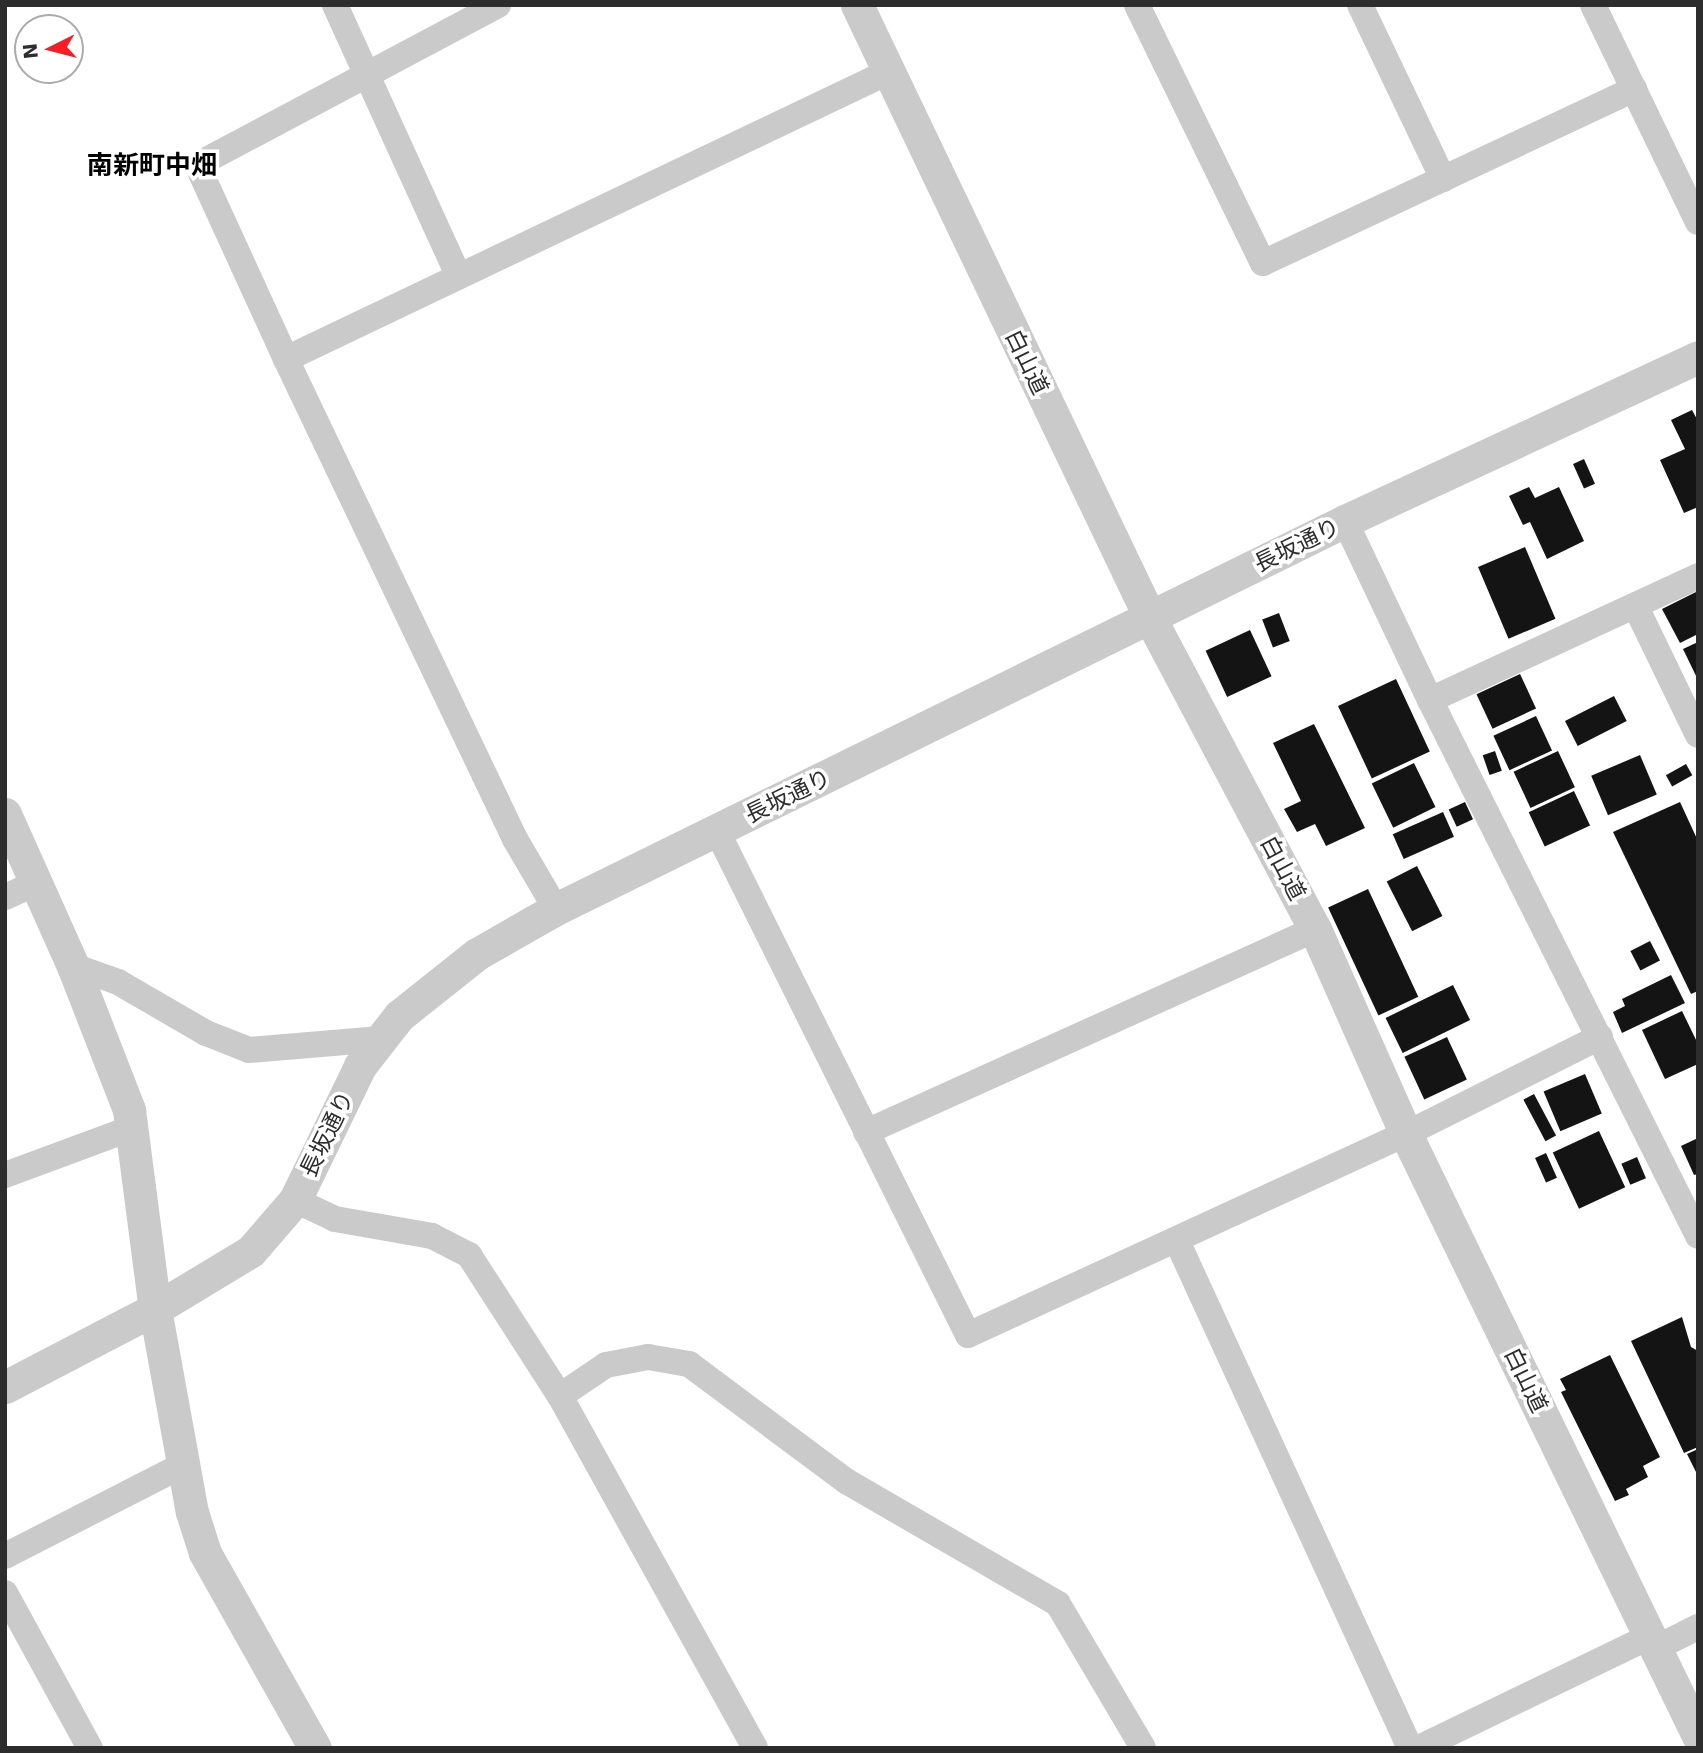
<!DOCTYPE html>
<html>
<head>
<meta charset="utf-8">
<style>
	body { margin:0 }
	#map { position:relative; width:1703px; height:1753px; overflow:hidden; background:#fff; font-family:"DejaVu Sans","Noto Sans JP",sans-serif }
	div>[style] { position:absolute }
	.building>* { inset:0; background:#141414; transform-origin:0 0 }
	.minor>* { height:26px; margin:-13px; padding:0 13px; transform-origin:13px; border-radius:13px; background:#cacaca }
	.tertiary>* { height:33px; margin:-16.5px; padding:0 16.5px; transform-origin:16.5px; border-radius:16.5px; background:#cacaca }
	span { translate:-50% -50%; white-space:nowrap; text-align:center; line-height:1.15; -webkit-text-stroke:7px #fff; paint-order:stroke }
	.street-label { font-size:23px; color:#2d2d2d }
	.quarter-label { font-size:26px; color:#000; font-weight:700 }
	.frame { position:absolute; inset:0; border:7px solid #2d2d2d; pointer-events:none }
	.north { position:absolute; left:14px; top:14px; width:70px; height:70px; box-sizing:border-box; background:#fff; border:2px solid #ababab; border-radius:50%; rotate:264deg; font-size:19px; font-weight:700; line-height:28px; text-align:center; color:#2d2d2d }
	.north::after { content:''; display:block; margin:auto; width:24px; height:32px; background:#f61d25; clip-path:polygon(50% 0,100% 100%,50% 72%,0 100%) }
</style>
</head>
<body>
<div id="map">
	<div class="building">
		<div style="clip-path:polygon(1692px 410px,1698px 421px,1698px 507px,1684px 513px,1660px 460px,1685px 449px,1671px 420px)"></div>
		<div style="left:1584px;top:459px;width:27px;height:12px;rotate:66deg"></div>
		<div style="clip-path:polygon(1529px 487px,1535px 498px,1559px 487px,1584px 541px,1547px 559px,1530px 522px,1523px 525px,1509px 496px)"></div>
		<div style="left:1525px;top:547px;width:78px;height:51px;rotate:67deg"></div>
		<div style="clip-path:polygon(1698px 591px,1698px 634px,1680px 643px,1662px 609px)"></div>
		<div style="left:1279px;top:613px;width:30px;height:18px;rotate:69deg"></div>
		<div style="left:1250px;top:630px;width:51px;height:49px;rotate:65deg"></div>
		<div style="clip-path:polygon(1698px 642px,1698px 680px,1683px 649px)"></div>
		<div style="left:1520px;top:674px;width:38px;height:48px;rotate:65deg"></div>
		<div style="left:1396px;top:679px;width:80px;height:64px;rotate:65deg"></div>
		<div style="left:1614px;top:696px;width:28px;height:55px;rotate:63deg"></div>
		<div style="left:1536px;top:716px;width:38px;height:47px;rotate:65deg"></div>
		<div style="clip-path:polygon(1314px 724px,1365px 828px,1326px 846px,1315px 824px,1297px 832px,1284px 809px,1301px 801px,1273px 743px)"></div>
		<div style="left:1495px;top:751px;width:21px;height:13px;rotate:71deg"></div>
		<div style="left:1558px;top:751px;width:40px;height:49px;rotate:65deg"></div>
		<div style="left:1640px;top:755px;width:43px;height:53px;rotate:67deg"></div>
		<div style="left:1414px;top:763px;width:49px;height:47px;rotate:64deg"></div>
		<div style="left:1686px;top:764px;width:13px;height:23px;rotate:61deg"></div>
		<div style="left:1574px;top:791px;width:38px;height:50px;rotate:65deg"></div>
		<div style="left:1465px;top:802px;width:19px;height:18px;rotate:65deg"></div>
		<div style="clip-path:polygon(1680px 802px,1698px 841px,1698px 991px,1691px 994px,1613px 832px)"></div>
		<div style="left:1443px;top:812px;width:27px;height:55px;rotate:66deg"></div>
		<div style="left:1417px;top:866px;width:56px;height:34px;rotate:63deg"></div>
		<div style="left:1368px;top:889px;width:119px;height:44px;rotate:65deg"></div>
		<div style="left:1650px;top:941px;width:22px;height:22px;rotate:63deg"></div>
		<div style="clip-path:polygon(1671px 975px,1685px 1003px,1622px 1033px,1613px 1012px,1625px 1006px,1622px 999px)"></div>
		<div style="left:1453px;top:985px;width:39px;height:75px;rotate:64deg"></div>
		<div style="clip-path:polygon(1682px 1011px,1698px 1044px,1698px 1064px,1665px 1079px,1642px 1030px)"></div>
		<div style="left:1447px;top:1037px;width:47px;height:47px;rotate:65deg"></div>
		<div style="left:1585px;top:1074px;width:43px;height:45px;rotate:67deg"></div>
		<div style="left:1534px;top:1094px;width:47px;height:12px;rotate:62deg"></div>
		<div style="left:1599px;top:1131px;width:62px;height:51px;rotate:65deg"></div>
		<div style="clip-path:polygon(1698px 1138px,1698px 1174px,1694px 1175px,1681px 1146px)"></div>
		<div style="left:1546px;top:1153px;width:27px;height:12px;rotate:66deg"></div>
		<div style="left:1637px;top:1157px;width:23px;height:17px;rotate:67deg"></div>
		<div style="clip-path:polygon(1682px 1317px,1691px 1347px,1698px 1351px,1698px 1447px,1684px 1453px,1631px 1341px)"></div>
		<div style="clip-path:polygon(1610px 1355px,1660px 1457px,1643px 1466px,1648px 1477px,1626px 1489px,1629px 1495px,1615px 1501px,1561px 1392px,1566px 1390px,1560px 1379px)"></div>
		<div style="clip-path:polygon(1698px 1449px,1698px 1476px,1687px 1454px)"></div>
	</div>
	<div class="minor">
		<div style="left:335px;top:5px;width:297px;rotate:65.5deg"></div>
		<div style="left:1137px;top:5px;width:287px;rotate:64deg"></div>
		<div style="left:1263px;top:263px;width:410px;rotate:-25.1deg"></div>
		<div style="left:1360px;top:5px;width:193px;rotate:64.5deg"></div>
		<div style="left:1593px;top:5px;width:241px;rotate:64.2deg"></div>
		<div style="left:286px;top:359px;width:213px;rotate:-114.6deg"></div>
		<div style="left:197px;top:165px;width:341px;rotate:-28deg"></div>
		<div style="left:1345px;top:521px;width:198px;rotate:64.6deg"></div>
		<div style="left:1430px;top:700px;width:599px;rotate:63.43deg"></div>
		<div style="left:1636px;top:607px;width:142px;rotate:64.2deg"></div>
		<div style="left:1430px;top:700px;width:295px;rotate:-24.8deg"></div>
		<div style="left:717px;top:831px;width:563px;rotate:63.53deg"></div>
		<div style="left:968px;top:1335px;width:482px;rotate:-24.7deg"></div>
		<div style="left:1406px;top:1134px;width:217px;rotate:-26.6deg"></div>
		<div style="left:5px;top:897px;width:32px;rotate:-24deg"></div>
		<div style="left:556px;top:909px;width:81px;rotate:-120.4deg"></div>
		<div style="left:515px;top:839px;width:532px;rotate:-115.51deg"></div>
		<div style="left:286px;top:359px;width:667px;rotate:-25.49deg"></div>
		<div style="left:73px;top:966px;width:48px;rotate:19.6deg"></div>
		<div style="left:118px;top:982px;width:102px;rotate:30.1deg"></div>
		<div style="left:206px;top:1033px;width:46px;rotate:21.6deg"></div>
		<div style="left:249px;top:1050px;width:132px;rotate:-4.8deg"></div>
		<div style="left:866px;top:1132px;width:493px;rotate:-24.3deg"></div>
		<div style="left:5px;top:1175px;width:135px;rotate:-20.3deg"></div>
		<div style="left:295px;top:1200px;width:44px;rotate:25.4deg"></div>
		<div style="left:335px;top:1219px;width:98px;rotate:9.9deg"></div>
		<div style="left:432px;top:1236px;width:42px;rotate:27.2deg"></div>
		<div style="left:469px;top:1255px;width:168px;rotate:57.2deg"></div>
		<div style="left:560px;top:1396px;width:402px;rotate:61deg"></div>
		<div style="left:1177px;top:1241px;width:558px;rotate:65.32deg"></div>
		<div style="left:560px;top:1396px;width:55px;rotate:-34deg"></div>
		<div style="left:606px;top:1365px;width:43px;rotate:-10.8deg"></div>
		<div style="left:648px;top:1357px;width:42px;rotate:9.7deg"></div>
		<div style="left:689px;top:1364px;width:196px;rotate:36.7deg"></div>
		<div style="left:846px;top:1481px;width:245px;rotate:30.1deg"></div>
		<div style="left:1058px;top:1604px;width:167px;rotate:59.4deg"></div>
		<div style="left:5px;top:1556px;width:200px;rotate:-27.1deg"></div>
		<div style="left:5px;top:1593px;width:177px;rotate:61.3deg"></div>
		<div style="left:1656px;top:1648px;width:47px;rotate:-26.6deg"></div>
		<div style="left:1419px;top:1748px;width:258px;rotate:-25.8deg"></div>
	</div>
	<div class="tertiary">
		<div style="left:857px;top:5px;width:679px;rotate:64.45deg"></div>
		<div style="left:1150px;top:618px;width:352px;rotate:62.1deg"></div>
		<div style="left:1315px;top:929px;width:224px;rotate:66.1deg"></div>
		<div style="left:1406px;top:1134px;width:669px;rotate:64.12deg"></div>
		<div style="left:5px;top:814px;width:167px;rotate:65.9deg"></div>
		<div style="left:73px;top:966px;width:155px;rotate:68.7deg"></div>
		<div style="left:129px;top:1110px;width:201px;rotate:82.6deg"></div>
		<div style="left:155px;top:1309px;width:206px;rotate:79.7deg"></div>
		<div style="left:192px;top:1512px;width:43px;rotate:72.4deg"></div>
		<div style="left:205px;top:1553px;width:224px;rotate:60.6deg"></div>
		<div style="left:5px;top:1387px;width:169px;rotate:-27.5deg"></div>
		<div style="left:155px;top:1309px;width:112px;rotate:-31.1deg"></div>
		<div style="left:251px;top:1251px;width:67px;rotate:-49.2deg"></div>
		<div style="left:295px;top:1200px;width:149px;rotate:-64.1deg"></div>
		<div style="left:360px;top:1066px;width:63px;rotate:-52deg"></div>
		<div style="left:399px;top:1016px;width:100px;rotate:-38.5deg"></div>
		<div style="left:477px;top:954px;width:91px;rotate:-29.7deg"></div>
		<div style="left:556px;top:909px;width:879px;rotate:-26.19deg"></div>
		<div style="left:1345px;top:521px;width:389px;rotate:-24.9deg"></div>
	</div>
	<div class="street-label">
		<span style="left:1027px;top:362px;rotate:64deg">白山道</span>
		<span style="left:1297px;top:545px;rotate:-26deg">長坂通り</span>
		<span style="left:788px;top:796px;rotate:-26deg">長坂通り</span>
		<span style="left:1283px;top:868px;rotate:62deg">白山道</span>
		<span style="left:327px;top:1134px;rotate:-64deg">長坂通り</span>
		<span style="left:1526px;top:1380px;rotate:64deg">白山道</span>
	</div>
	<div class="quarter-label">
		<span style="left:152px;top:166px">南新町中畑</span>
	</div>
	<div class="frame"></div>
	<div class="north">N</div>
</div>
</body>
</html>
